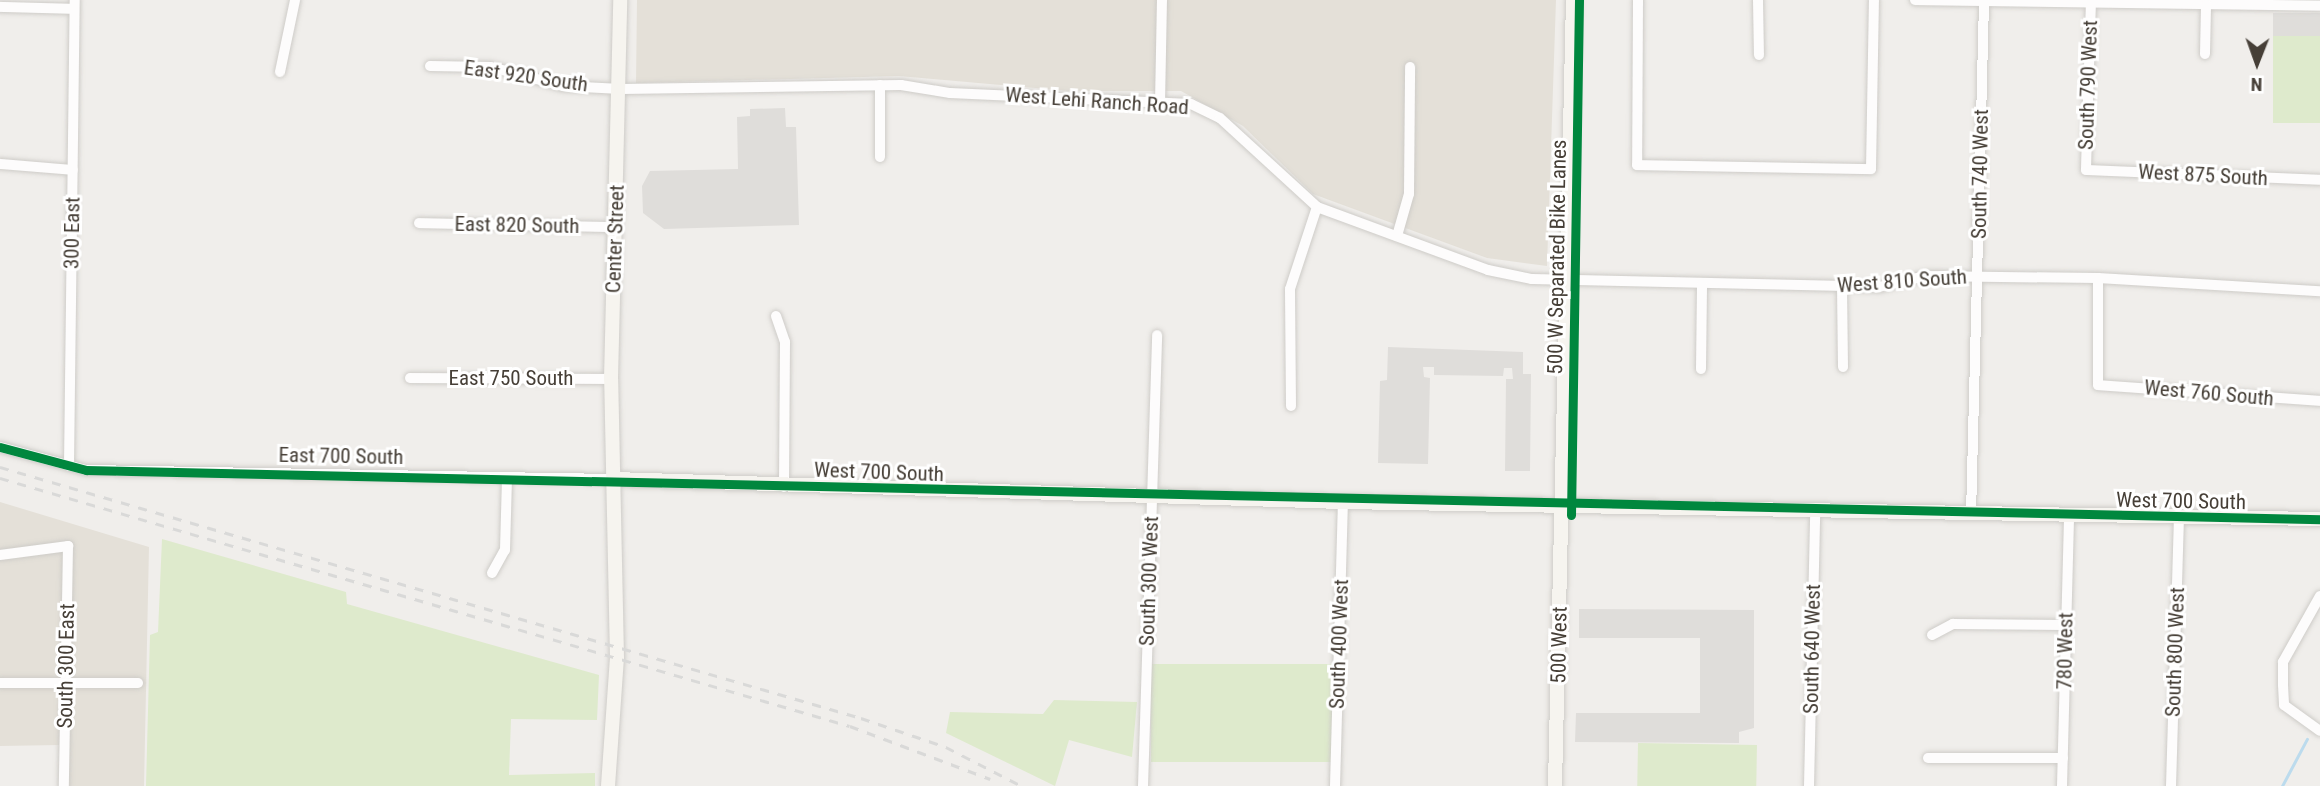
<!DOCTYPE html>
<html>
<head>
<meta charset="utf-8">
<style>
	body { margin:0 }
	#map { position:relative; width:2320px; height:786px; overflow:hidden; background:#f0eeeb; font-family:"Roboto Condensed",sans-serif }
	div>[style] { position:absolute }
	.residential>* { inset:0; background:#e4e0d8 }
	.green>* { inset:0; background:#deeacc; transform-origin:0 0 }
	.parking>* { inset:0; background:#dfddda; transform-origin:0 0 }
	.stream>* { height:2.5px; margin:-1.25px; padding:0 1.25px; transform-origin:1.25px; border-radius:1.25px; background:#bcdbed }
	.roads { filter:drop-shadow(0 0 2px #ceccc8) drop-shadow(0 0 2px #ceccc8) }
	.street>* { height:10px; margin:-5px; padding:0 5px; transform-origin:5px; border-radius:5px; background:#fdfcfc }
	.secondary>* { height:14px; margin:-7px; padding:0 7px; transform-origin:7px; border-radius:7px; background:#f6f4ef }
	.rail>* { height:2.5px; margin-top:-1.25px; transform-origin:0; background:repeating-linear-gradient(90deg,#d9d9d8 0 9px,transparent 0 18px) }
	.cycleway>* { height:9px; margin:-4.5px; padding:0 4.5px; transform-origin:4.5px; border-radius:4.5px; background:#00873e }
	span { translate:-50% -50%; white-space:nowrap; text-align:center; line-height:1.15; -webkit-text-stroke:6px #fff; paint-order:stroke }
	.street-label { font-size:21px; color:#463f37 }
	.north { position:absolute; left:2222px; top:28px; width:70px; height:70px; -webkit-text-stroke:5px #fff; paint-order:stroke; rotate:181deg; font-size:19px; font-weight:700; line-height:28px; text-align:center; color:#463f37 }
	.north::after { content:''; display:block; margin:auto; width:24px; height:32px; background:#463f37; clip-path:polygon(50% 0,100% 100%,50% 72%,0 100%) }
</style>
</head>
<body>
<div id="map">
	<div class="residential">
		<div style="clip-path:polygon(637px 0,1556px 0,1547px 266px,1487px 258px,1313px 194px,1243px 126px,1181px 91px,1069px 91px,899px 76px,636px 83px)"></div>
		<div style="clip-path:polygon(0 502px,149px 547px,144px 786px,59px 786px,59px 745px,0 746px)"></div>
	</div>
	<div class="green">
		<div style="left:2273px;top:13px;width:47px;height:110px"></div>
		<div style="clip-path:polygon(162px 539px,346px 592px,347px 604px,599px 675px,597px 720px,511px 719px,509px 775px,595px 773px,595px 786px,146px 786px,150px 635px,158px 632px)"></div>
		<div style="left:1151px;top:664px;width:183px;height:98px"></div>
		<div style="clip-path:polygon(1054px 700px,1137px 702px,1132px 757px,1069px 740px,1055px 786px,946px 733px,950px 712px,1043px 714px)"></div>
		<div style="left:1638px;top:743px;width:119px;height:43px;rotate:1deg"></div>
	</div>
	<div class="parking">
		<div style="left:2273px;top:13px;width:47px;height:23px"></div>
		<div style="clip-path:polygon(785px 108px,786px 127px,796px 127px,799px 225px,664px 229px,643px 213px,642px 186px,650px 171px,738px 169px,737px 117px,750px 116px,750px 109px)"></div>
		<div style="clip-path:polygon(1388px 347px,1523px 352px,1523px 374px,1531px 374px,1530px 471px,1505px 471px,1506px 379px,1513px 379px,1512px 368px,1504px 368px,1503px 376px,1434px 375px,1434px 367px,1423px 367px,1424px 377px,1430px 378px,1428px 464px,1378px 463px,1380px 381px,1387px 380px)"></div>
		<div style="clip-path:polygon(1579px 609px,1754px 610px,1754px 728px,1739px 732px,1739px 743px,1575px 742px,1576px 713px,1700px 713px,1700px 638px,1579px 638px)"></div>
	</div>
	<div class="stream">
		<div style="left:2282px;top:786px;width:53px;rotate:-62deg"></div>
	</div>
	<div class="roads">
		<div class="street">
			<div style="left:1638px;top:0;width:165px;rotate:90.3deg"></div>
			<div style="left:1637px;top:165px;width:234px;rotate:1deg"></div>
			<div style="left:1871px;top:169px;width:169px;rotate:-89deg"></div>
			<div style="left:1758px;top:0;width:55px;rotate:89deg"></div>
			<div style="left:1915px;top:0;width:405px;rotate:0.8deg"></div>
			<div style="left:2091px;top:0;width:170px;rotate:91.7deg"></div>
			<div style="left:2086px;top:170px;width:234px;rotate:2.4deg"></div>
			<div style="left:0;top:7px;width:74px;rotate:1.5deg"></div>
			<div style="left:2205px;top:54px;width:49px;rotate:-88.8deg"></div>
			<div style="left:430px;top:66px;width:61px;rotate:0.9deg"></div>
			<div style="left:491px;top:67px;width:74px;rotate:14.8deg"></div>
			<div style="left:563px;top:86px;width:58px;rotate:3deg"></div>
			<div style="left:621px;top:89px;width:280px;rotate:-0.8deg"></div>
			<div style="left:901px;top:85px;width:50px;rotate:9.3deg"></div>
			<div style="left:950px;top:93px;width:241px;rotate:2.6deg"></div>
			<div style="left:1191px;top:104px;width:32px;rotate:26deg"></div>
			<div style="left:1220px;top:118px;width:132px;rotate:42.5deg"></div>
			<div style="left:1317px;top:207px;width:182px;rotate:20.2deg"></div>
			<div style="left:1488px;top:270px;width:45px;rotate:11.6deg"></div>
			<div style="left:1532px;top:279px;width:347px;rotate:1.3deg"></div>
			<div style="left:1879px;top:287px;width:47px;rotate:-13.4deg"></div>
			<div style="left:1925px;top:276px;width:173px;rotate:0.7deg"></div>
			<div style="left:2098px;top:278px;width:222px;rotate:3.4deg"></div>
			<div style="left:280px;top:72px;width:74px;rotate:-78.2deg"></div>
			<div style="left:1160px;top:103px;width:103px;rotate:-88.9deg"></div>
			<div style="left:880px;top:157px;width:72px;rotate:-90deg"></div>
			<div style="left:0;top:164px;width:73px;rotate:4.7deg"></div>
			<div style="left:419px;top:223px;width:196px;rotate:1.2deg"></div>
			<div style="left:1397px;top:236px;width:44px;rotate:-74.1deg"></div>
			<div style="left:1409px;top:194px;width:127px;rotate:-89.5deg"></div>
			<div style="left:2098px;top:278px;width:107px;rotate:90deg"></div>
			<div style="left:2098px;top:385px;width:223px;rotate:4.1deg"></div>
			<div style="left:1842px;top:286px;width:81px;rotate:89.3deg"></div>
			<div style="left:776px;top:316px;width:28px;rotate:71deg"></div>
			<div style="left:785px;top:342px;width:145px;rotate:90.4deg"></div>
			<div style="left:1701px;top:369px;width:85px;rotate:-89.3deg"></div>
			<div style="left:410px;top:378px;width:201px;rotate:0.3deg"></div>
			<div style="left:1291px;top:406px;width:117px;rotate:-90.5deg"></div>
			<div style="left:1290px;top:289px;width:86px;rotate:-71.8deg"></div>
			<div style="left:0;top:447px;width:89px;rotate:15deg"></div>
			<div style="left:86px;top:470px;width:528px;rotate:0.98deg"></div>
			<div style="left:69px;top:466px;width:466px;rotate:-89.3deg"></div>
			<div style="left:1971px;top:515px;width:513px;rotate:-88.55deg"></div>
			<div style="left:0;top:555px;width:69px;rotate:-7.5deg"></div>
			<div style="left:68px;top:546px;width:240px;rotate:91deg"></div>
			<div style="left:492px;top:573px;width:26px;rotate:-61deg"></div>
			<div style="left:505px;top:550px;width:73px;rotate:-88.4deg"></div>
			<div style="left:2320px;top:596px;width:76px;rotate:119.3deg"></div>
			<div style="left:2283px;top:662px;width:23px;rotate:90deg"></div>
			<div style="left:2283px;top:685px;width:20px;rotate:87deg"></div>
			<div style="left:2284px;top:705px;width:44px;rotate:35.8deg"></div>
			<div style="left:1932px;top:635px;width:24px;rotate:-28deg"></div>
			<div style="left:1953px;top:624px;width:112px;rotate:0.5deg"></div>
			<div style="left:0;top:683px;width:138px"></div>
			<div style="left:1928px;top:758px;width:135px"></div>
			<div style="left:1143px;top:786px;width:451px;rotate:-88.2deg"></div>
			<div style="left:1335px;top:786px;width:284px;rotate:-88.4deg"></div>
			<div style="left:1809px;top:786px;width:274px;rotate:-88.7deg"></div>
			<div style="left:2062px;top:786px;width:270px;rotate:-88.5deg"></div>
			<div style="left:2171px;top:786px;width:267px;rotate:-88.3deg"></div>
		</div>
		<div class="secondary">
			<div style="left:614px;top:479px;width:729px;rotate:1.81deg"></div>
			<div style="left:1343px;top:502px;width:977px;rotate:1deg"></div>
			<div style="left:608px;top:786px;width:128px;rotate:-86deg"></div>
			<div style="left:617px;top:658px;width:279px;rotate:-91.2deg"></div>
			<div style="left:611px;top:379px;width:379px;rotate:-88.6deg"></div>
			<div style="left:1555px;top:786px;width:786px;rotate:-88.69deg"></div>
		</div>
	</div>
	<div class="rail">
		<div style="left:0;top:467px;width:897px;rotate:16.25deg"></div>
		<div style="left:861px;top:718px;width:90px;rotate:18.8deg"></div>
		<div style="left:946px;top:747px;width:85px;rotate:27.2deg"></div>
		<div style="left:0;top:478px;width:885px;rotate:16.27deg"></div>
		<div style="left:850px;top:726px;width:150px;rotate:20.7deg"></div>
	</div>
	<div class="cycleway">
		<div style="left:0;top:447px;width:89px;rotate:15deg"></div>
		<div style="left:86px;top:470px;width:2235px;rotate:1.26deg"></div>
		<div style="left:1571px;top:515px;width:515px;rotate:-89.11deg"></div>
	</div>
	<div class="street-label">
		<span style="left:526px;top:76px;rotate:8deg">East 920 South</span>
		<span style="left:2088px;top:85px;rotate:-88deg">South 790 West</span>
		<span style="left:1097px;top:101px;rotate:4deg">West Lehi Ranch Road</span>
		<span style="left:1980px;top:174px;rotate:-89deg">South 740 West</span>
		<span style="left:2203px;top:175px;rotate:3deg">West 875 South</span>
		<span style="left:517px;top:225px;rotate:1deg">East 820 South</span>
		<span style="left:72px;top:233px;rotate:-89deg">300 East</span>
		<span style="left:615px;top:239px;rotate:-88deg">Center Street</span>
		<span style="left:1557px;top:257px;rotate:-89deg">500 W Separated Bike Lanes</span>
		<span style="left:1902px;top:281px;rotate:-4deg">West 810 South</span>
		<span style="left:511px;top:378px">East 750 South</span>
		<span style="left:2209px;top:393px;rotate:5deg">West 760 South</span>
		<span style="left:341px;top:456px;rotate:1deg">East 700 South</span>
		<span style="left:879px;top:472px;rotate:2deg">West 700 South</span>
		<span style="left:2181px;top:501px;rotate:1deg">West 700 South</span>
		<span style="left:1149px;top:581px;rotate:-88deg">South 300 West</span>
		<span style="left:1339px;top:644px;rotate:-88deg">South 400 West</span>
		<span style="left:1559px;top:645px;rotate:-89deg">500 West</span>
		<span style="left:1812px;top:649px;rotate:-89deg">South 640 West</span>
		<span style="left:2065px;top:651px;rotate:-89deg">780 West</span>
		<span style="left:2175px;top:652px;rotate:-88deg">South 800 West</span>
		<span style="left:66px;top:666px;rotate:-89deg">South 300 East</span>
	</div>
	<div class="north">N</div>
</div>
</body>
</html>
